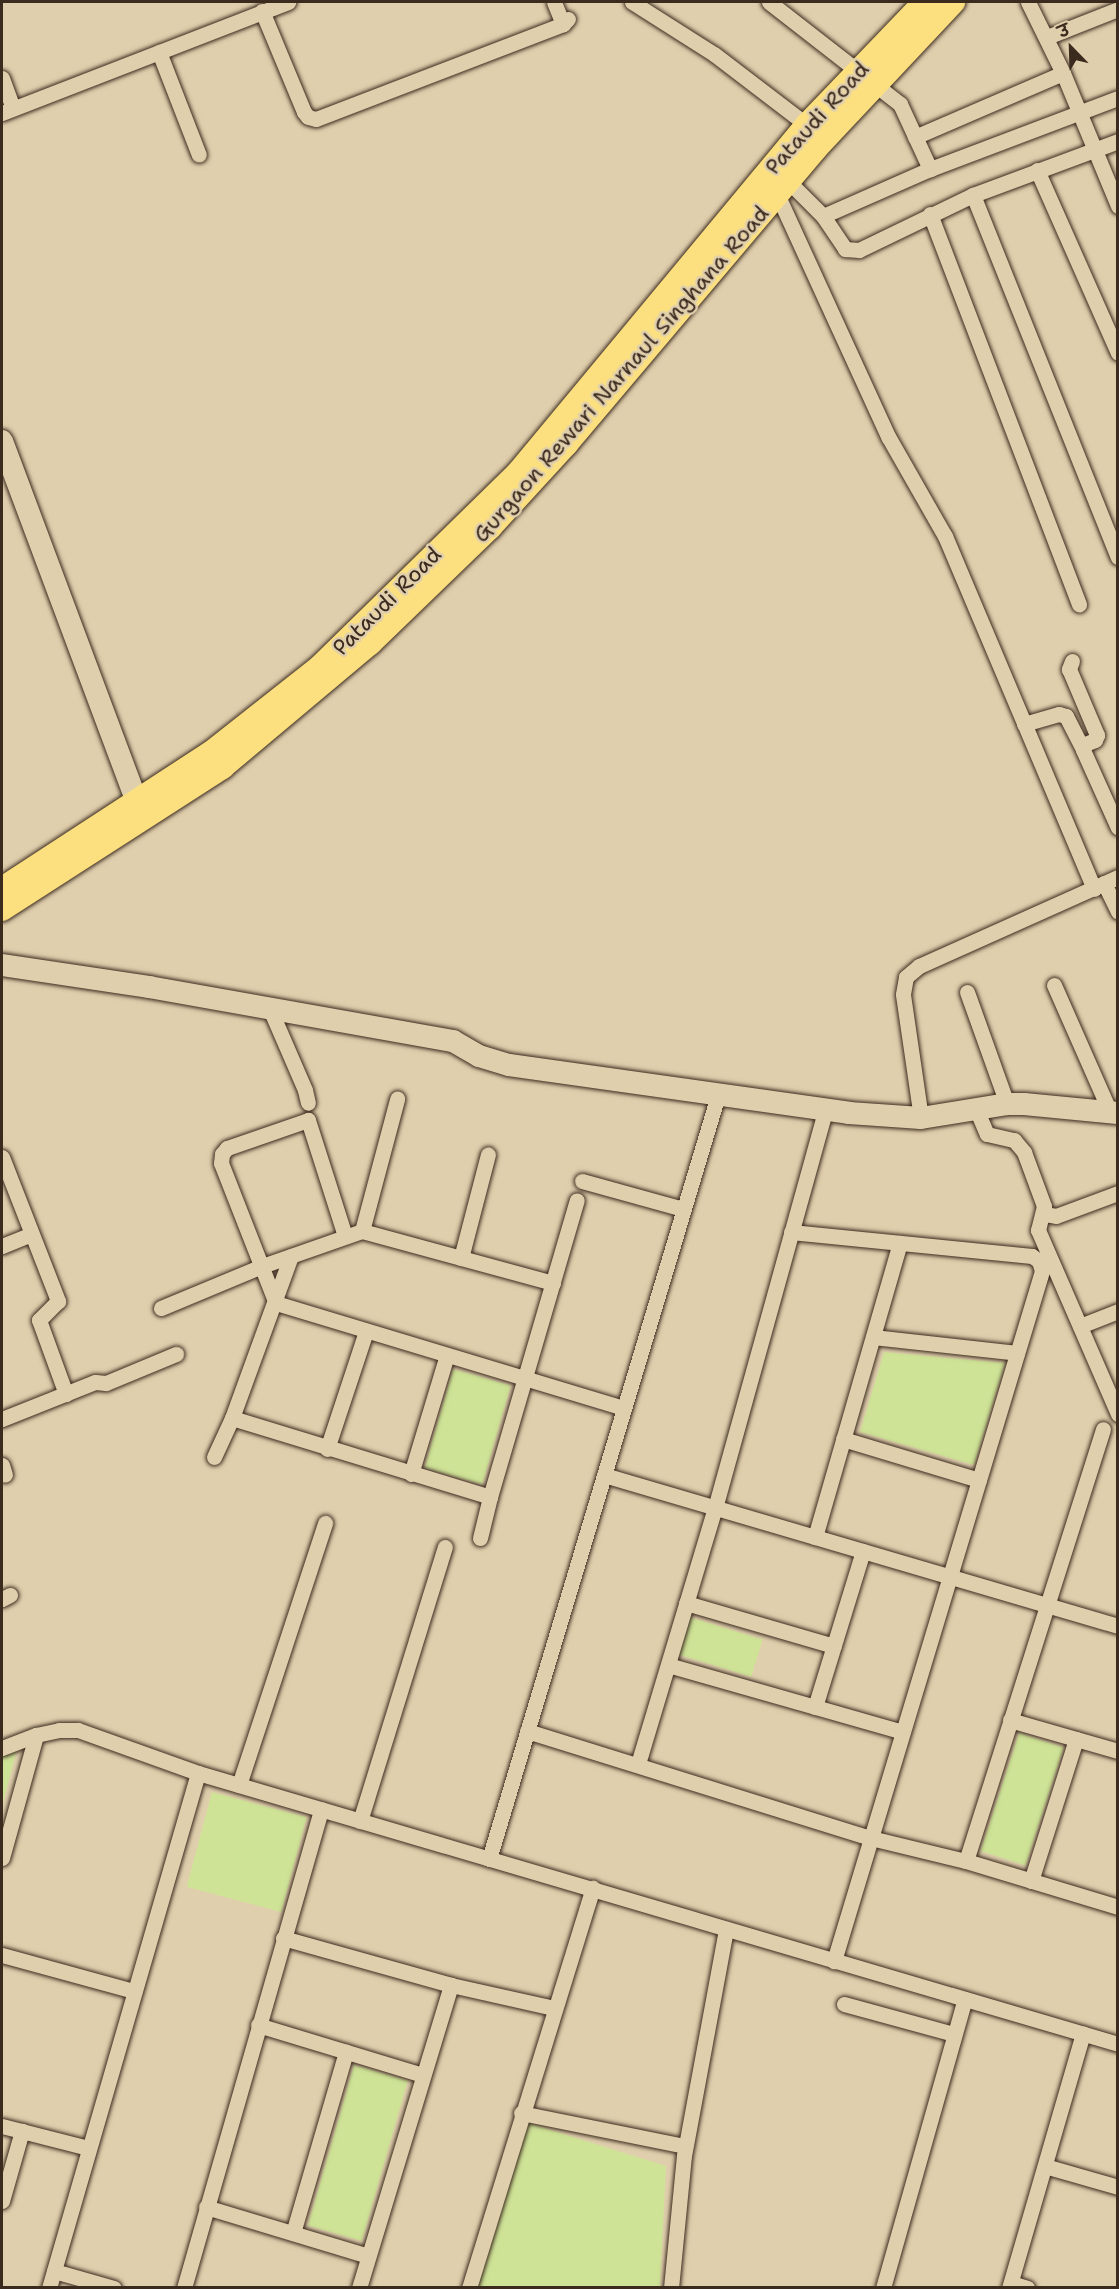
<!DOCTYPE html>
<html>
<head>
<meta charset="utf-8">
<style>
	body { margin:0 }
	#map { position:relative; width:1119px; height:2289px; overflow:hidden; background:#e0cfad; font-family:"Shantell Sans","Playpen Sans Deva",sans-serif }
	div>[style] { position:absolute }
	.green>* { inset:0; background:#cfe397; transform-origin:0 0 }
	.roads { filter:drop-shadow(0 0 2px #3b2a1e) drop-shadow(0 0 2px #3b2a1e) }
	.street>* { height:15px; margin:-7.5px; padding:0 7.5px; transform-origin:7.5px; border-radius:7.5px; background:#e0cfad }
	.secondary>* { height:22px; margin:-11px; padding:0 11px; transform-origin:11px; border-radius:11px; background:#e0cfad }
	.primary>* { height:24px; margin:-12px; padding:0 12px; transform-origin:12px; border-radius:12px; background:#fce080 }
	span { translate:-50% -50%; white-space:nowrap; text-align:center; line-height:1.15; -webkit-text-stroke:5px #e0cfad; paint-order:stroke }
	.street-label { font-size:22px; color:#3b2a1e }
	.frame { position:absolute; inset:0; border:3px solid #3b2a1e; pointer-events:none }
	.north { position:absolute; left:1041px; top:18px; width:60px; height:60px; -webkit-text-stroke:4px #e0cfad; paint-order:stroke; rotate:337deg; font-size:16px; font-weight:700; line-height:24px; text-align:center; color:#3b2a1e }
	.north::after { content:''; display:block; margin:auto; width:21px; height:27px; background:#3b2a1e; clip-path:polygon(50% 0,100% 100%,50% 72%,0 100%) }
</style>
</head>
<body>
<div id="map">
	<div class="green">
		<div style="clip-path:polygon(884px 1352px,1005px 1363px,974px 1465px,860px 1432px)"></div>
		<div style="left:453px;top:1369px;width:60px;height:103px;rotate:16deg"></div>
		<div style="left:689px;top:1617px;width:77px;height:39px;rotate:17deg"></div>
		<div style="left:1019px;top:1733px;width:47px;height:124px;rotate:18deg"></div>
		<div style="clip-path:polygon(17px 1749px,2px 1807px,2px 1755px)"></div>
		<div style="left:212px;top:1792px;width:98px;height:98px;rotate:15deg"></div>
		<div style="left:354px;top:2065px;width:56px;height:167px;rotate:16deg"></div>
		<div style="clip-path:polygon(525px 2122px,666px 2166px,660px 2287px,474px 2288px)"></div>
	</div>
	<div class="roads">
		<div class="street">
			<div style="left:554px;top:2px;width:24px;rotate:68deg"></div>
			<div style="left:632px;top:2px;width:97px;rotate:32.4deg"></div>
			<div style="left:714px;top:54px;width:117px;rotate:37.4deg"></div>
			<div style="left:769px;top:2px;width:166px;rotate:37.9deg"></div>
			<div style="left:900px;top:104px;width:72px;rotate:65.2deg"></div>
			<div style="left:1028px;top:2px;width:79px;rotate:63.8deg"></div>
			<div style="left:1063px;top:73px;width:144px;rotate:67.5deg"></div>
			<div style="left:262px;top:11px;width:109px;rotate:67.4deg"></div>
			<div style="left:304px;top:112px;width:6px;rotate:51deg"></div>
			<div style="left:308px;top:117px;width:8px;rotate:14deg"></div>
			<div style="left:316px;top:119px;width:265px;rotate:-21deg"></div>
			<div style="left:563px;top:24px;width:7px;rotate:-45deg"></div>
			<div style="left:1047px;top:37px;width:76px;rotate:-21.5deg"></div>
			<div style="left:159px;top:52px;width:110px;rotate:68.8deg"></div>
			<div style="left:2px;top:78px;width:32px;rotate:70deg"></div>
			<div style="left:2px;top:113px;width:307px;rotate:-21.2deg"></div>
			<div style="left:915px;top:137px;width:161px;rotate:-23.4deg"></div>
			<div style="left:1037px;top:170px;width:200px;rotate:66.1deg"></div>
			<div style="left:788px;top:181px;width:49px;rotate:45deg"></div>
			<div style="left:823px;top:216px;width:117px;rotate:-23.7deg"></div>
			<div style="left:930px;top:169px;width:201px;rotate:-20.7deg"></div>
			<div style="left:973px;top:195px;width:390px;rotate:68.2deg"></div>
			<div style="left:778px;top:196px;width:266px;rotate:65.4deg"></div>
			<div style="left:889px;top:438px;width:113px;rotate:60.3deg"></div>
			<div style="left:945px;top:536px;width:383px;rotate:67.1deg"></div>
			<div style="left:930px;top:214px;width:418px;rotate:69.1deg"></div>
			<div style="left:823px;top:216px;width:40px;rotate:56deg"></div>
			<div style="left:845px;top:249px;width:14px;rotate:4deg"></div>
			<div style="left:859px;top:250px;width:127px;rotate:-25.8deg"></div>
			<div style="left:973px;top:195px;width:155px;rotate:-20.4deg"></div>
			<div style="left:1072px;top:661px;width:9px;rotate:111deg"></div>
			<div style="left:1069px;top:669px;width:72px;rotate:67deg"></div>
			<div style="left:1097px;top:735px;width:5px;rotate:112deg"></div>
			<div style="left:1095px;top:740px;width:11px;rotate:158deg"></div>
			<div style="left:1085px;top:744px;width:6px;rotate:108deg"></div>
			<div style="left:1083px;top:750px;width:85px;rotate:65.8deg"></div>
			<div style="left:1024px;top:724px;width:36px;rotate:-16deg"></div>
			<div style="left:1059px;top:714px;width:7px;rotate:16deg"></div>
			<div style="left:1066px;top:716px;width:38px;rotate:63deg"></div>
			<div style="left:1104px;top:883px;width:32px;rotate:64deg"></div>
			<div style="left:1054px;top:985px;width:139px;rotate:66.2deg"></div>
			<div style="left:967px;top:992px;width:119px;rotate:70.3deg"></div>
			<div style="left:270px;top:1009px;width:88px;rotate:66.6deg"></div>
			<div style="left:305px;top:1090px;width:13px;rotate:77deg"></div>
			<div style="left:977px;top:1111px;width:25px;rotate:67deg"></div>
			<div style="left:987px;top:1134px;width:28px;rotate:13deg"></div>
			<div style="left:1014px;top:1140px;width:16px;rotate:50deg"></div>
			<div style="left:1024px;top:1152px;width:58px;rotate:69.7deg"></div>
			<div style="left:1044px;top:1206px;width:25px;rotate:104deg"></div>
			<div style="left:1038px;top:1230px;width:201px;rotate:66.5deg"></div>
			<div style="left:921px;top:1118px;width:125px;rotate:-98.3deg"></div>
			<div style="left:903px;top:994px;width:17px;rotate:-80deg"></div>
			<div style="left:906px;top:977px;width:17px;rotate:-40deg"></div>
			<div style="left:919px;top:966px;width:218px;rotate:-24.1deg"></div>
			<div style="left:2px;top:1157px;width:155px;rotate:68.7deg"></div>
			<div style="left:58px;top:1301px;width:27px;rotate:135deg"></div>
			<div style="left:39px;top:1320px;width:79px;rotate:70deg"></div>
			<div style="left:582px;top:1181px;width:105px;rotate:15.5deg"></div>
			<div style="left:1044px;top:1214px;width:12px;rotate:9deg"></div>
			<div style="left:1056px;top:1216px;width:66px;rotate:-20.4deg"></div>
			<div style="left:362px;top:1231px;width:137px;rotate:-75.1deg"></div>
			<div style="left:791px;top:1232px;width:242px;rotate:5.7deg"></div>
			<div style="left:1032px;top:1256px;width:9px;rotate:36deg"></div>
			<div style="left:1039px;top:1261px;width:10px;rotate:73deg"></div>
			<div style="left:1042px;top:1271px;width:721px;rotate:106.78deg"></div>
			<div style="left:345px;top:1236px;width:122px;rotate:-107.7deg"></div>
			<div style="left:308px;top:1120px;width:86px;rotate:160.9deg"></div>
			<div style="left:227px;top:1148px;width:8px;rotate:130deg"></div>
			<div style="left:222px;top:1154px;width:9px;rotate:96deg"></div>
			<div style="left:221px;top:1163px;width:150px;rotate:68.6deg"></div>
			<div style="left:276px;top:1303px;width:363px;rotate:16.8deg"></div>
			<div style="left:2px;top:1246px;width:31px;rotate:-22deg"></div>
			<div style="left:461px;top:1258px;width:107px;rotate:-75.4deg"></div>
			<div style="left:161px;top:1308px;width:109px;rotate:-22.6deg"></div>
			<div style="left:262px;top:1266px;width:106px;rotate:-19.3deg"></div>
			<div style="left:362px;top:1231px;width:198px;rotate:15.2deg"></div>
			<div style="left:1080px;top:1326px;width:41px;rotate:-21.5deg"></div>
			<div style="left:873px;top:1337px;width:145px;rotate:6.3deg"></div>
			<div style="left:232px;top:1418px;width:270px;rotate:17deg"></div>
			<div style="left:2px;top:1419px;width:100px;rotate:-21.7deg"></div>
			<div style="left:95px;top:1382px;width:11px;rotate:5deg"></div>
			<div style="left:106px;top:1383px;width:76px;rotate:-22.5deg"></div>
			<div style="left:843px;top:1439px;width:142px;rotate:16.8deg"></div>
			<div style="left:327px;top:1449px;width:124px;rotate:-71.7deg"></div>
			<div style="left:214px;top:1457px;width:43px;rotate:-65.2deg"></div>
			<div style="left:232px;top:1418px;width:172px;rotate:-70deg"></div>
			<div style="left:2px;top:1465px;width:10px;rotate:73deg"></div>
			<div style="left:411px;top:1474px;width:124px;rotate:-73.2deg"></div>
			<div style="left:604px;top:1475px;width:536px;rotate:16.37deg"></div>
			<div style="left:815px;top:1537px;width:306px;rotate:-73.9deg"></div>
			<div style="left:480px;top:1538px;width:42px;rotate:-76.3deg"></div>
			<div style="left:490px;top:1497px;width:309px;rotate:-73.7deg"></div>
			<div style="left:2px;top:1599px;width:9px;rotate:-27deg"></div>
			<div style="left:686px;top:1603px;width:154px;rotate:16.2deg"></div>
			<div style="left:668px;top:1665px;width:244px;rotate:15.9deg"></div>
			<div style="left:815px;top:1707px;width:163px;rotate:-72.9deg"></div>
			<div style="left:1010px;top:1720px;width:112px;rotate:16deg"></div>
			<div style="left:527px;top:1731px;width:360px;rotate:17.3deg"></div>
			<div style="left:2px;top:1748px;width:36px;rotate:-21deg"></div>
			<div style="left:638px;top:1764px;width:267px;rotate:-73.3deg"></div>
			<div style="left:715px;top:1508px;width:414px;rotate:-74.5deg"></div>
			<div style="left:239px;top:1785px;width:276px;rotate:-71.8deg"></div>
			<div style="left:360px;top:1821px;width:287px;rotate:-72.8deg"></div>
			<div style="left:879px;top:1840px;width:89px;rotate:13.6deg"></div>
			<div style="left:966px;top:1861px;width:159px;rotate:16.8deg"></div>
			<div style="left:2px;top:1858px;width:128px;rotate:-74.5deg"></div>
			<div style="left:36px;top:1735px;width:24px;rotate:-12deg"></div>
			<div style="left:59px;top:1730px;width:19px"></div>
			<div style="left:78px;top:1730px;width:127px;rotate:19.7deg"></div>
			<div style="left:198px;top:1773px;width:959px;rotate:16.41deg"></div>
			<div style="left:489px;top:1859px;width:798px;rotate:-73.31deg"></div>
			<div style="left:966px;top:1861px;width:453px;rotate:-72.4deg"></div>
			<div style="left:1031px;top:1881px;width:149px;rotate:-72.4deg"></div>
			<div style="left:283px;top:1938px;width:174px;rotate:15.6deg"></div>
			<div style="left:451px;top:1985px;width:106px;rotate:12.6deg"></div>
			<div style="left:2px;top:1955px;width:137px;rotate:15.3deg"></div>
			<div style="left:844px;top:2004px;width:114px;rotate:15.3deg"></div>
			<div style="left:258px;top:2025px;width:172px;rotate:16.9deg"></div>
			<div style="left:521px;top:2113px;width:167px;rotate:11.4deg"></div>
			<div style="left:2px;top:2126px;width:89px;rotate:14.3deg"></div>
			<div style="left:1045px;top:2166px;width:76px;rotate:16deg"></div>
			<div style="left:2px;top:2201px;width:73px;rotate:-74.1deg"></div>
			<div style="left:206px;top:2207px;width:169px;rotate:16.8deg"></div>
			<div style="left:293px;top:2233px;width:189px;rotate:-73.7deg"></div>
			<div style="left:54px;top:2271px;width:62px;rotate:15.8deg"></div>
			<div style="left:1011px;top:2283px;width:17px;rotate:17deg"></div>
			<div style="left:49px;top:2288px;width:536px;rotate:-73.86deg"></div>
			<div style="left:184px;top:2288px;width:498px;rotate:-74deg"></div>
			<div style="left:359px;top:2288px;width:317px;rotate:-73.1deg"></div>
			<div style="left:469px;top:2288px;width:419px;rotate:-72.8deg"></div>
			<div style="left:671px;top:2288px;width:133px;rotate:-84.4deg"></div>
			<div style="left:684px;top:2156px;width:231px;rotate:-79.5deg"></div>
			<div style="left:883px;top:2288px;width:300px;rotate:-74.2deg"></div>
			<div style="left:1009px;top:2288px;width:265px;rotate:-73.8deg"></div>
		</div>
		<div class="secondary">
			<div style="left:2px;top:441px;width:403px;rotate:69.5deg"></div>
			<div style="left:2px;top:965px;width:149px;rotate:8.5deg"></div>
			<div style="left:149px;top:987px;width:309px;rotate:10.1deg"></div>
			<div style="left:453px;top:1041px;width:30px;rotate:30deg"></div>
			<div style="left:479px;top:1056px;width:31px;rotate:17deg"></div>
			<div style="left:509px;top:1065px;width:343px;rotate:8deg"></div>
			<div style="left:849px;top:1113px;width:72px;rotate:4deg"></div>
			<div style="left:921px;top:1118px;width:87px;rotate:-9.2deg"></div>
			<div style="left:1007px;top:1104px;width:17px"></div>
			<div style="left:1024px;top:1104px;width:94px;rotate:5.5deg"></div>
		</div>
		<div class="primary">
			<div style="left:2px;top:889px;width:249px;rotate:-33.1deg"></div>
			<div style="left:211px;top:753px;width:140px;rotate:-38.3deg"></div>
			<div style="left:321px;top:666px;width:277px;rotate:-44.4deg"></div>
			<div style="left:519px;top:472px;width:451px;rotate:-50.3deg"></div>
			<div style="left:807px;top:125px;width:170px;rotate:-46.2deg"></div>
			<div style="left:2px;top:909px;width:262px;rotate:-32.8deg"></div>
			<div style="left:222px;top:767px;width:193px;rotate:-40deg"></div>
			<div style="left:370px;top:643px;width:167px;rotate:-44deg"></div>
			<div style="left:490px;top:527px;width:113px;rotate:-47.5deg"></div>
			<div style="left:566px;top:444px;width:386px;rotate:-49.8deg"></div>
			<div style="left:815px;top:149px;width:202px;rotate:-46.8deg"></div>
		</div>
	</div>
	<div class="street-label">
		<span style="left:817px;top:118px;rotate:-48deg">Pataudi Road</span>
		<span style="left:621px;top:374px;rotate:-49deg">Gurgaon Rewari Narnaul Singhana Road</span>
		<span style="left:387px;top:601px;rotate:-45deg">Pataudi Road</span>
	</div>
	<div class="frame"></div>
	<div class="north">उ</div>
</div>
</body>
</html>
